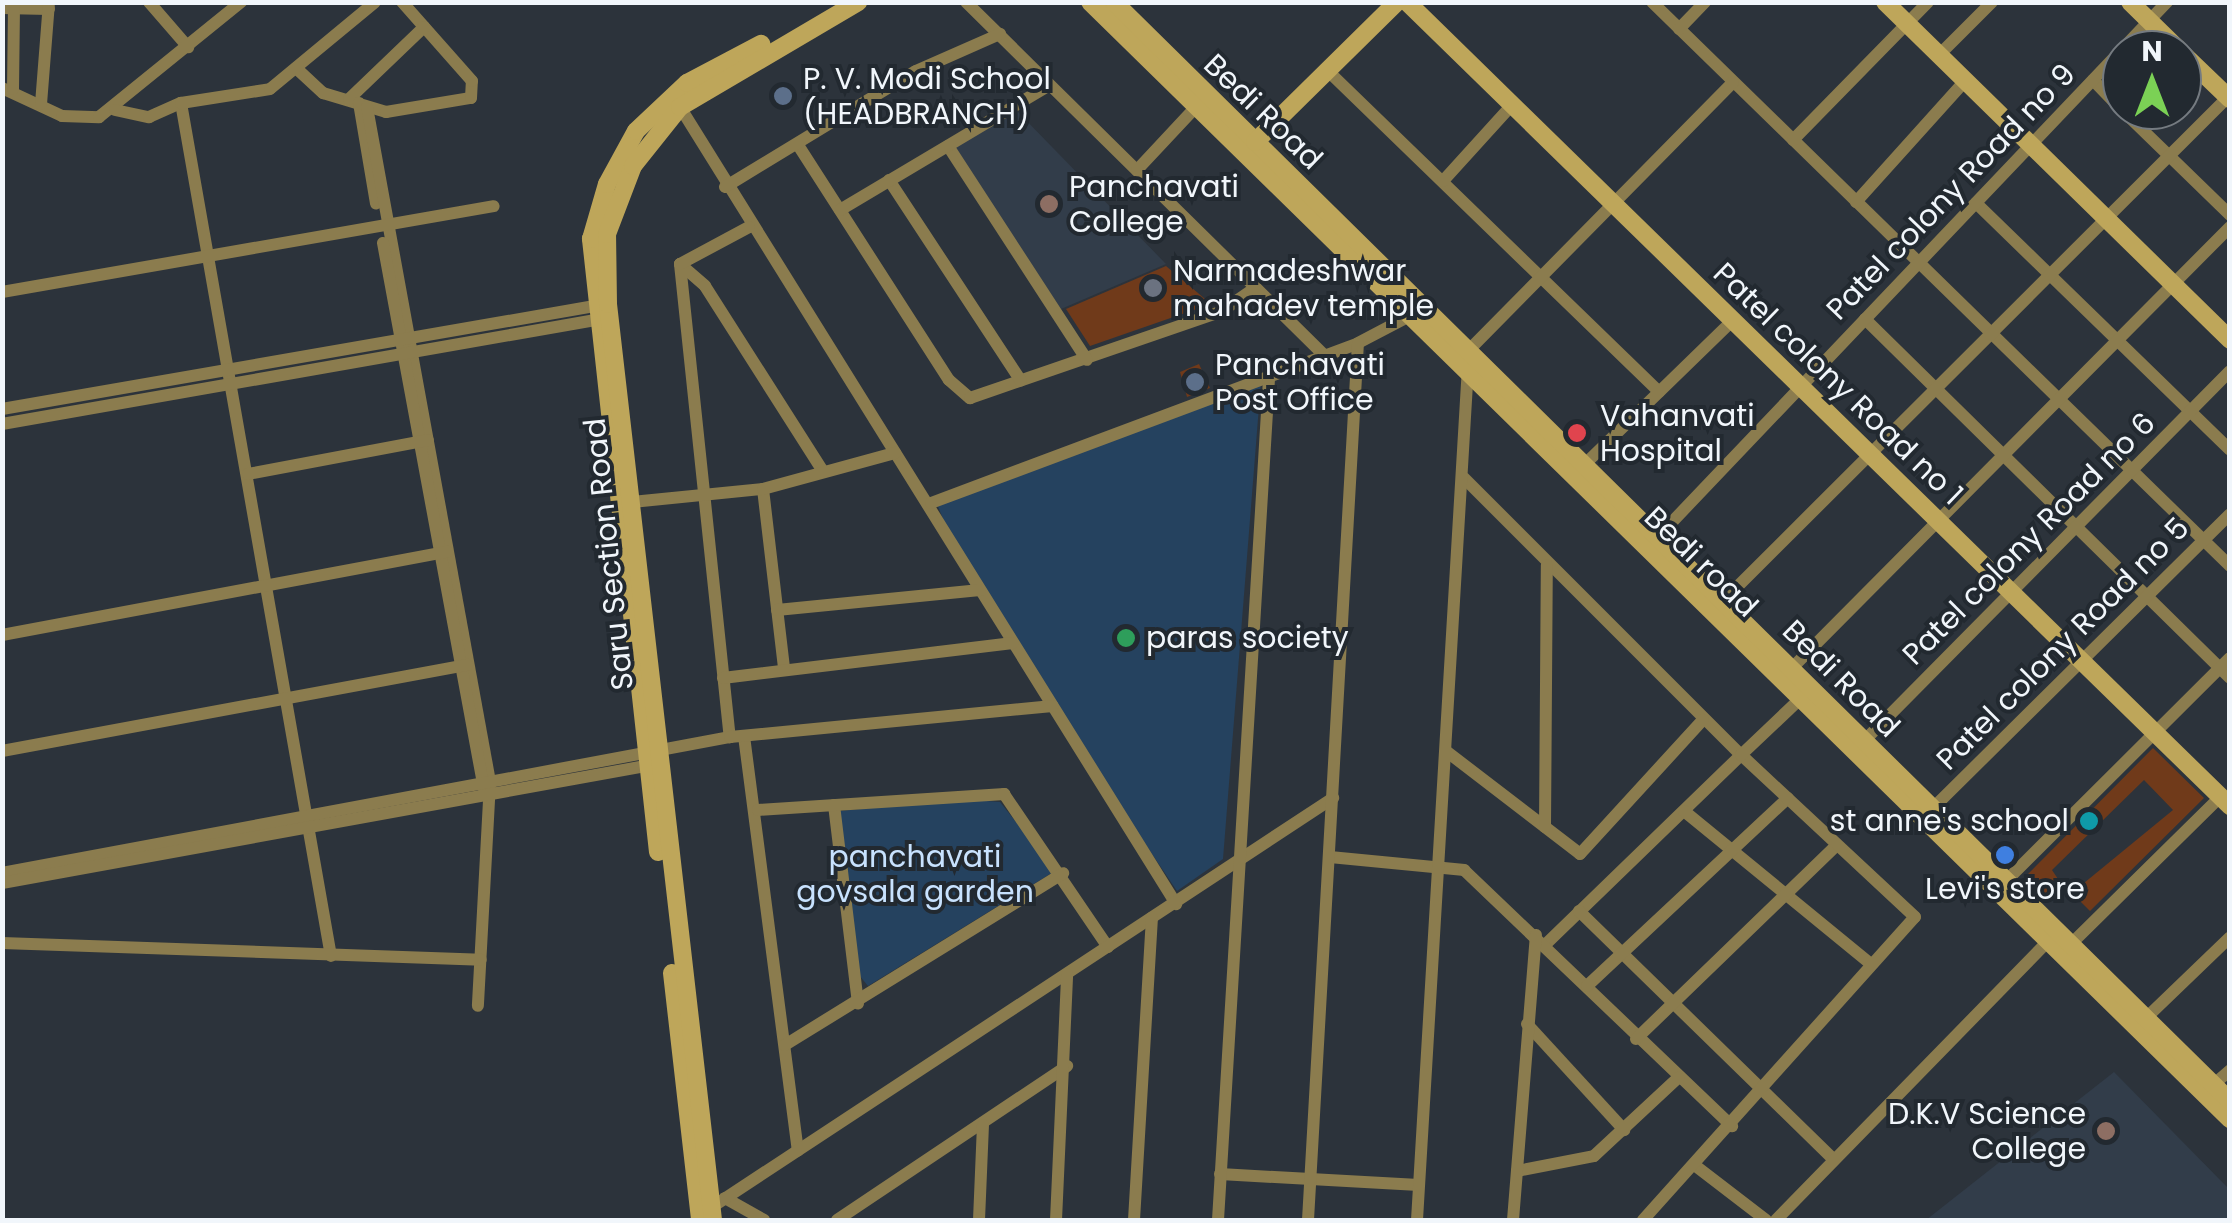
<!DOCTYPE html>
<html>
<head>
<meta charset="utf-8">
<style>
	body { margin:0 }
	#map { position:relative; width:2232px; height:1223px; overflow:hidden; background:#2c333b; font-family:Poppins,sans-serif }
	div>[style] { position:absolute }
	.built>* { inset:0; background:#323d4a }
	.green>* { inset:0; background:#25425f }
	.building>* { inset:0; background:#703a1a }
	.street>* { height:12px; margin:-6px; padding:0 6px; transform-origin:6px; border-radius:6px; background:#8b7c4e }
	.secondary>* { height:18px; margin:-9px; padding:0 9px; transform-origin:9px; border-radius:9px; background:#bea65a }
	.dots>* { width:28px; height:28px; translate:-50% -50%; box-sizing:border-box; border:5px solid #222930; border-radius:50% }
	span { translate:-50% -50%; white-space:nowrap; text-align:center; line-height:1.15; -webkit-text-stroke:8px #222930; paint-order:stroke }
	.poi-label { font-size:30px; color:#f1f6fb }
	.left { translate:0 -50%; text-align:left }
	.right { translate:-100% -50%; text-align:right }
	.street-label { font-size:30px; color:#f1f6fb }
	.park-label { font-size:30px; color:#c8e2fe }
	.frame { position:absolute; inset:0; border:5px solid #f1f6fb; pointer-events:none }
	.north { position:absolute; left:2102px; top:30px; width:100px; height:100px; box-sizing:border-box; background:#222930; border:2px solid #757b81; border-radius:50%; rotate:0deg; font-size:28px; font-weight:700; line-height:40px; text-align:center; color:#f1f6fb }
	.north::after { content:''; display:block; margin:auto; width:35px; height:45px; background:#7bd155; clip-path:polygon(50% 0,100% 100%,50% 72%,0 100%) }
</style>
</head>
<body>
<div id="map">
	<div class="built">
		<div style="clip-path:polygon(1017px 111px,1166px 264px,1061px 309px,950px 144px)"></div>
		<div style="clip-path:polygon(2114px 1072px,2229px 1189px,2229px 1220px,1926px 1220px)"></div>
	</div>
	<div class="green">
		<div style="clip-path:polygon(1261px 381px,1223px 859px,1177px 891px,969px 583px,937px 504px)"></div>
		<div style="clip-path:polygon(960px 799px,1000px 802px,1055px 871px,868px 986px,855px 970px,840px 811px)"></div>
	</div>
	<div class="building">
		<div style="clip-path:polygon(1166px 266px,1211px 304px,1090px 346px,1066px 309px)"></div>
		<div style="clip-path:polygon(1199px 364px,1210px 388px,1187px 397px,1180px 372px)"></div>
		<div style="clip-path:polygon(2153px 748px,2204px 798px,2090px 911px,2077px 898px,2084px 883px,2173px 810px,2144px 780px,2052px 870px,2064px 888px,2046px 902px,2027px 875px)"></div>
	</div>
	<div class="street">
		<div style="left:149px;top:2px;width:60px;rotate:49.1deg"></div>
		<div style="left:966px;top:2px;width:504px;rotate:44.6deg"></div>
		<div style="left:1652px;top:2px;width:808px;rotate:44.3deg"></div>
		<div style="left:2px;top:8px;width:47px;rotate:1.2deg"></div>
		<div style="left:1679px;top:29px;width:37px;rotate:-46deg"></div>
		<div style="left:1939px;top:55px;width:75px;rotate:-45deg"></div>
		<div style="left:296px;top:68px;width:37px;rotate:43deg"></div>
		<div style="left:323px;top:93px;width:66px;rotate:16.8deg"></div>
		<div style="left:386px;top:112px;width:86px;rotate:-9.4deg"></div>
		<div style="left:471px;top:98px;width:17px;rotate:-87deg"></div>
		<div style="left:472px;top:81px;width:106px;rotate:-131.5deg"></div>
		<div style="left:1328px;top:71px;width:461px;rotate:44.1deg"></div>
		<div style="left:2093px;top:80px;width:42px;rotate:46deg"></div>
		<div style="left:2px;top:88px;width:66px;rotate:25deg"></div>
		<div style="left:62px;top:116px;width:37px;rotate:2deg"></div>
		<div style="left:99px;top:117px;width:183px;rotate:-39deg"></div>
		<div style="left:13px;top:89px;width:87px;rotate:-89.3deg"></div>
		<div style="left:349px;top:99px;width:104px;rotate:-43.8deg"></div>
		<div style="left:181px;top:103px;width:866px;rotate:80.03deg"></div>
		<div style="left:359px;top:103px;width:102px;rotate:80.4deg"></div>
		<div style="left:41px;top:104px;width:102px;rotate:-85.5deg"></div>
		<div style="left:367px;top:107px;width:686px;rotate:79.67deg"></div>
		<div style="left:490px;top:782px;width:224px;rotate:93.1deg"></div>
		<div style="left:680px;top:107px;width:939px;rotate:58.1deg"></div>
		<div style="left:115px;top:110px;width:35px;rotate:12deg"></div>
		<div style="left:149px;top:117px;width:35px;rotate:-24deg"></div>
		<div style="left:181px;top:103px;width:90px;rotate:-8.9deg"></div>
		<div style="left:270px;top:89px;width:136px;rotate:-39.6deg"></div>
		<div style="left:2122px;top:110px;width:151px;rotate:44.2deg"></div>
		<div style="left:1793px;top:140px;width:193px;rotate:-45.6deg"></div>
		<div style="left:798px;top:145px;width:279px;rotate:57.3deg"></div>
		<div style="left:949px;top:380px;width:28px;rotate:41deg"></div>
		<div style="left:970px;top:398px;width:267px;rotate:-19deg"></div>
		<div style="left:1222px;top:311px;width:40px;rotate:-34.9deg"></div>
		<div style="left:948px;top:146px;width:255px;rotate:57deg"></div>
		<div style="left:1137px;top:170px;width:86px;rotate:-46.9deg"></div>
		<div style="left:889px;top:180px;width:240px;rotate:56.7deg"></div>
		<div style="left:1443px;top:181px;width:103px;rotate:-47.8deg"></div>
		<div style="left:725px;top:187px;width:223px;rotate:-31.3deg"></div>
		<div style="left:916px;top:71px;width:92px;rotate:-23.8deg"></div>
		<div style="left:1856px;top:202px;width:163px;rotate:-48deg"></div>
		<div style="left:1976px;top:203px;width:354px;rotate:44.2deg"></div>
		<div style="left:840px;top:210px;width:240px;rotate:-30.8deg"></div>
		<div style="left:383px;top:243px;width:555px;rotate:79.52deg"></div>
		<div style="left:680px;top:264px;width:476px;rotate:84deg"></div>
		<div style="left:680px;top:264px;width:33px;rotate:41deg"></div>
		<div style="left:705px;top:286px;width:219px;rotate:57.5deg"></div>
		<div style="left:680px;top:264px;width:78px;rotate:-28.2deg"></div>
		<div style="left:2px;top:292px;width:499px;rotate:-9.9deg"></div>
		<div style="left:1865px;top:319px;width:512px;rotate:44.53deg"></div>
		<div style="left:2px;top:409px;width:613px;rotate:-9.86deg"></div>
		<div style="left:2px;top:424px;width:614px;rotate:-9.94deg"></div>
		<div style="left:1584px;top:465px;width:208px;rotate:-44.2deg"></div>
		<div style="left:248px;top:474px;width:183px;rotate:-10.7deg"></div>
		<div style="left:1464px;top:478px;width:392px;rotate:45deg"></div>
		<div style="left:1741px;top:755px;width:272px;rotate:135.9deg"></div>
		<div style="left:763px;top:489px;width:181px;rotate:83.3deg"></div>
		<div style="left:632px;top:502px;width:132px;rotate:-5.7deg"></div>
		<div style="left:763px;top:489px;width:137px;rotate:-15.3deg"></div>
		<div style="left:931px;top:503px;width:456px;rotate:-20.5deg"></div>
		<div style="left:1358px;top:343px;width:67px;rotate:-27.7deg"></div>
		<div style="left:1653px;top:542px;width:746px;rotate:-46.41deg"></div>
		<div style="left:1723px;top:601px;width:716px;rotate:-44.94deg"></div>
		<div style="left:777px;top:610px;width:204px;rotate:-5.6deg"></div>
		<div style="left:2px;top:635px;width:453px;rotate:-10.6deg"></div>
		<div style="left:1791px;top:669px;width:623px;rotate:-45.2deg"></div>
		<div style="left:723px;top:678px;width:292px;rotate:-6.9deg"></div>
		<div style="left:744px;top:736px;width:418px;rotate:82.6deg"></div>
		<div style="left:1864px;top:741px;width:520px;rotate:-45.31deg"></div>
		<div style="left:2px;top:751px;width:473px;rotate:-10.5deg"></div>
		<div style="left:1446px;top:751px;width:169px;rotate:37.5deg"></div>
		<div style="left:1580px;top:854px;width:182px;rotate:-47.5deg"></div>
		<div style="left:834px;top:805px;width:200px;rotate:83.1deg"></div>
		<div style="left:1932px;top:809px;width:419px;rotate:-44.7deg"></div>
		<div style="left:758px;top:810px;width:247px;rotate:-3.7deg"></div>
		<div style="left:1004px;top:794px;width:185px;rotate:55.8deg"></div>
		<div style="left:1684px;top:811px;width:242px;rotate:39.3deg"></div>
		<div style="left:1545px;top:827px;width:262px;rotate:-89.6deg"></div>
		<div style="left:1330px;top:857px;width:135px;rotate:5.5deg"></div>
		<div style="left:1464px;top:870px;width:371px;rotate:43.7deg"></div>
		<div style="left:2px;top:873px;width:741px;rotate:-10.58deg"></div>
		<div style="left:730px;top:737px;width:324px;rotate:-5.5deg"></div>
		<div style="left:2008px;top:879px;width:313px;rotate:-44.9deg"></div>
		<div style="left:2px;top:883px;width:665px;rotate:-10.31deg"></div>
		<div style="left:1579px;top:911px;width:356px;rotate:44.3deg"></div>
		<div style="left:2px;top:943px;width:479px;rotate:2deg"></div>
		<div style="left:2072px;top:943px;width:208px;rotate:-44.6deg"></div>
		<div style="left:1587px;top:986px;width:275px;rotate:-43.1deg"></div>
		<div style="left:2147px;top:1017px;width:115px;rotate:-43.9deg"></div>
		<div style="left:1527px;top:1024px;width:144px;rotate:47.5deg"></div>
		<div style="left:1636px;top:1039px;width:279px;rotate:-44deg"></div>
		<div style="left:785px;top:1045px;width:327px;rotate:-31.7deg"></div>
		<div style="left:2213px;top:1085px;width:23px;rotate:-41deg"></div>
		<div style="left:1697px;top:1167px;width:87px;rotate:37.5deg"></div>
		<div style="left:1517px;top:1171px;width:78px;rotate:-11deg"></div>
		<div style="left:1594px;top:1156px;width:115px;rotate:-42.9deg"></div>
		<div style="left:1220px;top:1174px;width:199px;rotate:3.2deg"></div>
		<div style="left:725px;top:1198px;width:45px;rotate:29.4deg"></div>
		<div style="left:706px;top:1211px;width:751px;rotate:-33.37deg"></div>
		<div style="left:837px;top:1220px;width:277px;rotate:-33.8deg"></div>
		<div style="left:979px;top:1220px;width:95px;rotate:-87.6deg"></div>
		<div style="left:1056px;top:1220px;width:246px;rotate:-87.4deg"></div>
		<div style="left:1134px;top:1220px;width:303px;rotate:-86.6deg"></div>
		<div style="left:1218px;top:1220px;width:844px;rotate:-86.53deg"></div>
		<div style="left:1308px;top:1220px;width:878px;rotate:-86.74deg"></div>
		<div style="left:1417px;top:1220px;width:872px;rotate:-86.58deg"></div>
		<div style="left:1469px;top:350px;width:376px;rotate:-45.4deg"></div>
		<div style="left:1513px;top:1220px;width:286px;rotate:-85.4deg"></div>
		<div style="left:1643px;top:1220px;width:407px;rotate:-48.1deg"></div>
		<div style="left:1915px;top:917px;width:238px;rotate:-137deg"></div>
		<div style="left:1741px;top:755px;width:83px;rotate:-43.5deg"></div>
		<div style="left:1776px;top:1220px;width:397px;rotate:-45.7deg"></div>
	</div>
	<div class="secondary">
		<div style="left:1090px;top:2px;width:1596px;rotate:44.42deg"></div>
		<div style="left:1114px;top:2px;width:1566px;rotate:44.56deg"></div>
		<div style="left:1407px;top:2px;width:1151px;rotate:44.33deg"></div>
		<div style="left:1885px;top:2px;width:483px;rotate:44.4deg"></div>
		<div style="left:2130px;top:2px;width:69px;rotate:44.4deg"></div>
		<div style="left:2182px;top:53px;width:66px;rotate:43.8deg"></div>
		<div style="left:1255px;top:142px;width:199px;rotate:-44.6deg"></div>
		<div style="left:658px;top:852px;width:617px;rotate:-96.24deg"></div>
		<div style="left:591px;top:239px;width:57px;rotate:-73.8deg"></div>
		<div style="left:607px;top:184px;width:60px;rotate:-61.3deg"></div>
		<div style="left:636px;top:131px;width:70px;rotate:-43.3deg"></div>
		<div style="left:687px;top:83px;width:84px;rotate:-27.8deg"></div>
		<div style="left:672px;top:973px;width:249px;rotate:83.5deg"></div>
		<div style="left:713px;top:1220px;width:922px;rotate:-96.54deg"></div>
		<div style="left:608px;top:304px;width:70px;rotate:-90.8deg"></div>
		<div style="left:607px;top:234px;width:73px;rotate:-69.1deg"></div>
		<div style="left:633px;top:166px;width:75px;rotate:-51.5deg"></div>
		<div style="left:680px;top:107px;width:207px;rotate:-30.5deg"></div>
	</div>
	<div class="dots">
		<div style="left:783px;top:96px;background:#5c6f8a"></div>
		<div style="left:1049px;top:204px;background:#8d6e63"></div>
		<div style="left:1153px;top:288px;background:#6b7280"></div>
		<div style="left:1195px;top:382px;background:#5c6f8a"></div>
		<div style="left:1577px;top:433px;background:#e0444e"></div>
		<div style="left:1126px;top:638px;background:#2e9e5b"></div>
		<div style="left:2089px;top:821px;background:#0f9aa8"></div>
		<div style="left:2005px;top:855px;background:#3f7fe0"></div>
		<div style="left:2106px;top:1131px;background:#8d6e63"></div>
	</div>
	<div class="poi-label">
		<span class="left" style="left:803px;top:96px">P. V. Modi School<br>(HEADBRANCH)</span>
		<span class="left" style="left:1069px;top:204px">Panchavati<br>College</span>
		<span class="left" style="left:1173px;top:288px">Narmadeshwar<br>mahadev temple</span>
		<span class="left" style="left:1215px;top:382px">Panchavati<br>Post Office</span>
		<span class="left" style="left:1600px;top:433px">Vahanvati<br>Hospital</span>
		<span class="left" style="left:1146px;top:638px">paras society</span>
		<span class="right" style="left:2069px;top:821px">st anne's school</span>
		<span style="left:2005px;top:889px">Levi's store</span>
		<span class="right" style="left:2086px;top:1131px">D.K.V Science<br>College</span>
	</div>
	<div class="street-label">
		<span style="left:1263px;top:112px;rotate:44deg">Bedi Road</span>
		<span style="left:1951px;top:192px;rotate:-46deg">Patel colony Road no 9</span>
		<span style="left:1838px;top:384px;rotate:44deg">Patel colony Road no 1</span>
		<span style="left:2029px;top:539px;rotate:-45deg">Patel colony Road no 6</span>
		<span style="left:609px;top:554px;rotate:-96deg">Saru Section Road</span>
		<span style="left:1701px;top:562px;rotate:44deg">Bedi road</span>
		<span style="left:2063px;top:644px;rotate:-45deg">Patel colony Road no 5</span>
		<span style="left:1841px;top:679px;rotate:45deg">Bedi Road</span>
	</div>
	<div class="park-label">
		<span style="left:915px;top:874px">panchavati<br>govsala garden</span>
	</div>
	<div class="frame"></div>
	<div class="north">N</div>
</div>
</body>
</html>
